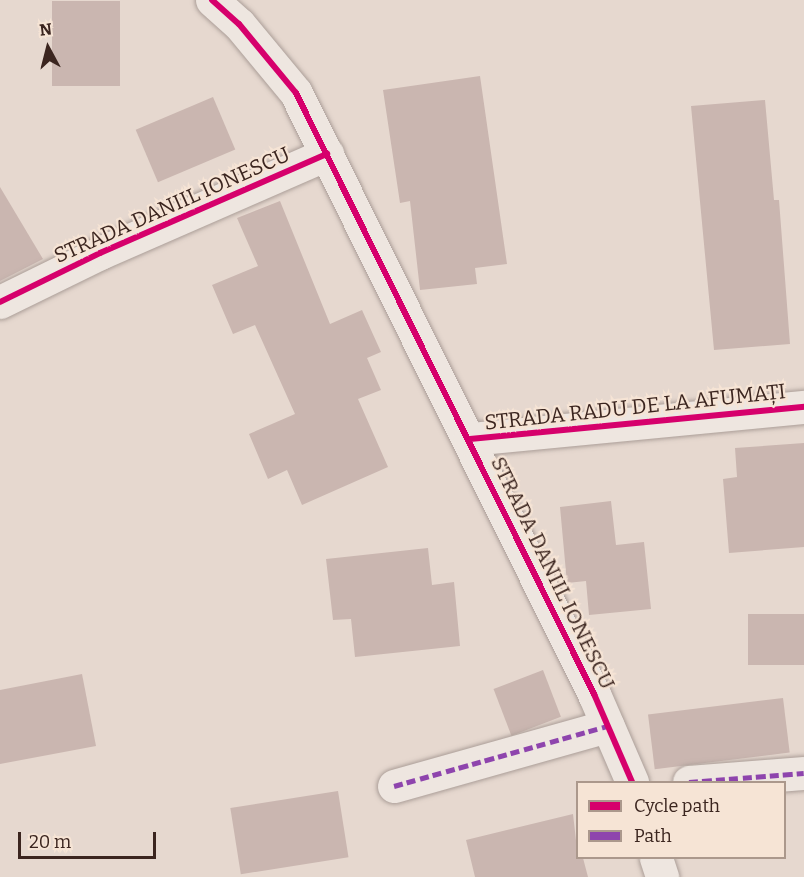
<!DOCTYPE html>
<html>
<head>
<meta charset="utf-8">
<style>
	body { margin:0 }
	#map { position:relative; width:804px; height:877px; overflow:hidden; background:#e6d8cf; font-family:Bitter,serif }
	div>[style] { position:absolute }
	.building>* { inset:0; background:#cab6b0; transform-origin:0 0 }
	.roads { filter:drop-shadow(0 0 2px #ab9e98) drop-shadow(0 0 2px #ab9e98) }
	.minor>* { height:33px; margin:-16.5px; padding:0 16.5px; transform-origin:16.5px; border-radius:16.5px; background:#eee6e0 }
	.quiet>* { height:4.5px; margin-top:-2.25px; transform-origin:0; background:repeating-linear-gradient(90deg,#8e44ad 0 9px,transparent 0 13.5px) }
	.cycleway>* { height:6px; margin:-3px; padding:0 3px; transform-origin:3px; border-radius:3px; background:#d6006c }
	span { translate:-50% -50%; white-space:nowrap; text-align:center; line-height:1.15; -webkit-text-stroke:4.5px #f6e4d5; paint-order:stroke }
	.street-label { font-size:21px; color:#3b251f }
	.legend { position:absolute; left:576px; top:781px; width:210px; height:78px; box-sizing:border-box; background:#f6e4d5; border:2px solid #ab988c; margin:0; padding:8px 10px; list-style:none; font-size:18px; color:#3b251f }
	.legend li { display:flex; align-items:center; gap:12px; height:30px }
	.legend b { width:30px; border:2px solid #ab988c }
	.north { position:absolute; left:18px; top:18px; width:60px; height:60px; -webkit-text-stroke:4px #f6e4d5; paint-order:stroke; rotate:353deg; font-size:16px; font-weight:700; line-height:24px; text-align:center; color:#3b251f }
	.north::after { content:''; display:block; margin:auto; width:21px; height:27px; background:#3b251f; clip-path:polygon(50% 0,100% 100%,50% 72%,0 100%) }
	.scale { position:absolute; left:18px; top:832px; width:138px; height:27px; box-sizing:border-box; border:3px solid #3b251f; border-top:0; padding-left:8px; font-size:18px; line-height:21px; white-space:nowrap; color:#3b251f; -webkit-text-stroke:4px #f6e4d5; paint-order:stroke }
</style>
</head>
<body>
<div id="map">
	<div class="building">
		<div style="left:52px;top:1px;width:68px;height:85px"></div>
		<div style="clip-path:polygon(480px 76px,507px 264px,475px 268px,477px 284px,420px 290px,410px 201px,400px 203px,383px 90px)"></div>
		<div style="left:213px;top:97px;width:57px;height:84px;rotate:67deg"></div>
		<div style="clip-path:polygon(765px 100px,774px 200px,779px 200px,790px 344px,714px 350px,691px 106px)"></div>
		<div style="clip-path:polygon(0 187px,43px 259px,0 281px)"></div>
		<div style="clip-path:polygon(280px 201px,330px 324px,362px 310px,381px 352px,367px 358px,381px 390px,358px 399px,388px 467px,302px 505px,287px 470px,268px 479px,249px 434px,295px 414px,255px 325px,233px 334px,212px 285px,258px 266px,237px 218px)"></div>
		<div style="clip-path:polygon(804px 443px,804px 547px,729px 553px,723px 479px,737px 477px,735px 448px)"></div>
		<div style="clip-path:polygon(611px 501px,616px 545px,644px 542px,651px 609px,589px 615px,586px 581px,567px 583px,560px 507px)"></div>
		<div style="clip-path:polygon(428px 548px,432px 585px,454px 582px,460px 646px,355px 657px,351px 619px,333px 620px,326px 559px)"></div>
		<div style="left:804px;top:614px;width:51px;height:56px;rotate:90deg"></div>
		<div style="left:543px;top:670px;width:50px;height:53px;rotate:69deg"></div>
		<div style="clip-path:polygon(82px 674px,96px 746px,0 764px,0 690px)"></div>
		<div style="left:783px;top:698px;width:55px;height:136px;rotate:83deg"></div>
		<div style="left:338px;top:791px;width:67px;height:109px;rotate:81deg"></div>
		<div style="clip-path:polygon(573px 814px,578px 858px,583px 858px,588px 877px,475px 877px,466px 840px)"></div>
	</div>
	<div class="roads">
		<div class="minor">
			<div style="left:212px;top:0;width:36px;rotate:42deg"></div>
			<div style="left:239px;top:24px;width:89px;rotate:50.4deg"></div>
			<div style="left:296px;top:93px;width:671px;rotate:63.63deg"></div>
			<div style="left:594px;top:694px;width:96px;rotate:66.6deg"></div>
			<div style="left:0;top:302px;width:111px;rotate:-26.1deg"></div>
			<div style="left:100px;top:253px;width:248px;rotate:-23.6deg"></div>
			<div style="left:470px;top:439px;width:336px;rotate:-5.5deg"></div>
			<div style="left:689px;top:782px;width:115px;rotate:-4.5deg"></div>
			<div style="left:394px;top:786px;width:222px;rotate:-15.7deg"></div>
			<div style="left:656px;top:858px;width:20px;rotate:72deg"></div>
		</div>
	</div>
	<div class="quiet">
		<div style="left:689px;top:782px;width:115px;rotate:-4.5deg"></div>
		<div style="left:394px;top:786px;width:222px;rotate:-15.7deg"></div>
	</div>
	<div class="cycleway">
		<div style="left:212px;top:0;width:36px;rotate:42deg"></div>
		<div style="left:239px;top:24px;width:89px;rotate:50.4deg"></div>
		<div style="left:296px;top:93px;width:671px;rotate:63.63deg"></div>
		<div style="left:594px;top:694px;width:96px;rotate:66.6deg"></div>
		<div style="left:0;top:302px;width:111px;rotate:-26.1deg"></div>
		<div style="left:100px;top:253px;width:248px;rotate:-23.6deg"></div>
		<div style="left:470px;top:439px;width:336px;rotate:-5.5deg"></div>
	</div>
	<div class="street-label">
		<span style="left:172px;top:205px;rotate:-24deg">STRADA DANIIL IONESCU</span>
		<span style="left:635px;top:407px;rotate:-6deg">STRADA RADU DE LA AFUMAȚI</span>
		<span style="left:553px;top:573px;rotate:64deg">STRADA DANIIL IONESCU</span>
	</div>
	<ul class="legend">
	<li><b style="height:8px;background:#d6006c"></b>Cycle path</li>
	<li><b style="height:8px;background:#8e44ad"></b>Path</li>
	</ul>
	<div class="north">N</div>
	<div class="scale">20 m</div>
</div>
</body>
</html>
